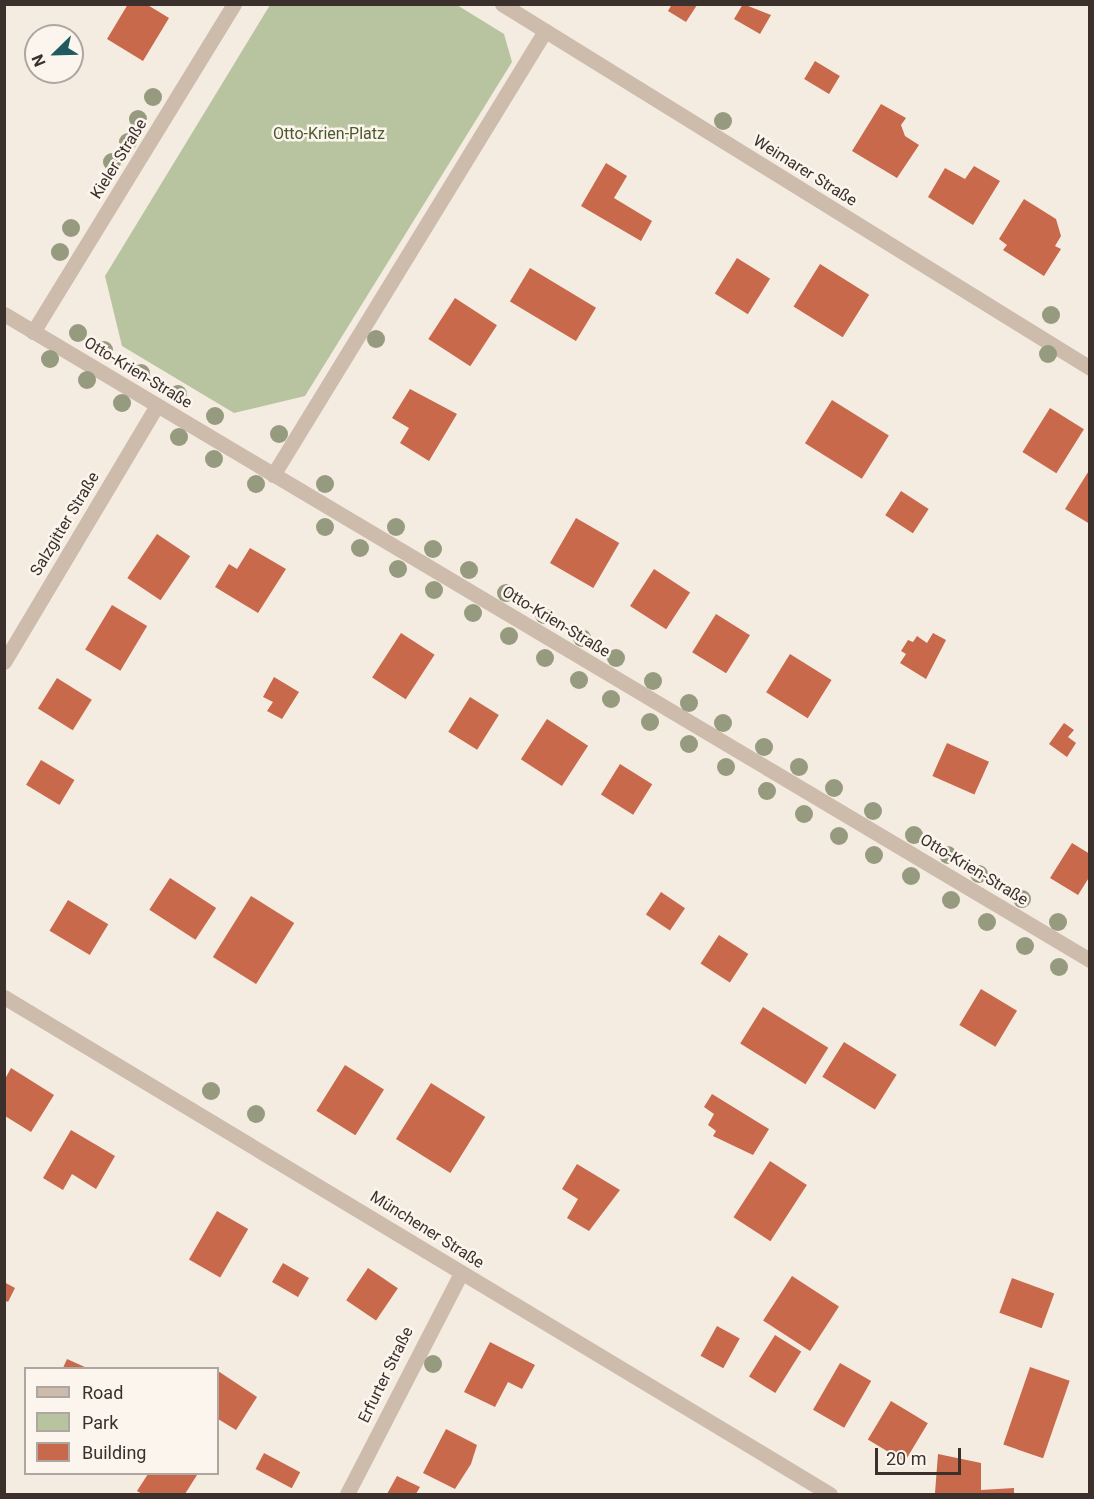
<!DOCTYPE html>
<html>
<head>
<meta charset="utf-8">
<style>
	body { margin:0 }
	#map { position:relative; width:1094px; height:1499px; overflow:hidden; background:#f4ebe1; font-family:Roboto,sans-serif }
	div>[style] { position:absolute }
	.green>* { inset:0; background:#b8c4a0 }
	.building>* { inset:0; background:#c8694b; transform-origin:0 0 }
	.minor>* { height:15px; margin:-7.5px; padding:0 7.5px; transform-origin:7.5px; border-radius:7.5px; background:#cdbbac }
	.trees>* { width:18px; height:18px; margin:-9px; border-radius:50%; background:#969b7f }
	span { translate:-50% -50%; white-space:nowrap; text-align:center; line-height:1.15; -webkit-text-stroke:5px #fbf5ee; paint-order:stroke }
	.park-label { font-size:16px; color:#4a5a2e }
	.street-label { font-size:16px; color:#3b302b }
	.frame { position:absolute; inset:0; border:6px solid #3b302b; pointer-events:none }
	.legend { position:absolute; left:24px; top:1367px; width:195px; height:108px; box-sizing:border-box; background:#fbf5ee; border:2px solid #aea6a0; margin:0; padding:8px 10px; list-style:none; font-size:18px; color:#3b302b }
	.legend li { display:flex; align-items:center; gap:12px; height:30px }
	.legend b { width:30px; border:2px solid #aea6a0 }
	.north { position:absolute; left:24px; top:24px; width:60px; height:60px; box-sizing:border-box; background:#fbf5ee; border:2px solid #aea6a0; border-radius:50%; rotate:247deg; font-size:16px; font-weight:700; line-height:24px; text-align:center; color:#3b302b }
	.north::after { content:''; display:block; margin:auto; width:21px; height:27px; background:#1f5a5e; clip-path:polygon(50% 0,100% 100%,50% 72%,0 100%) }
	.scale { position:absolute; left:875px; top:1448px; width:86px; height:27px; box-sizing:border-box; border:3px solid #3b302b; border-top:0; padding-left:8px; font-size:18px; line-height:21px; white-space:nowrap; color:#3b302b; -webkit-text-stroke:4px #fbf5ee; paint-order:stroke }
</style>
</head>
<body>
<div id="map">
	<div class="green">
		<div style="clip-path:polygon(270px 5px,457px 5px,504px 34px,512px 62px,305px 396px,234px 413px,122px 346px,105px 276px)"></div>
	</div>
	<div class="building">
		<div style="clip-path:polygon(128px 4px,146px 4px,169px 18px,143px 61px,107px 39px)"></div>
		<div style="clip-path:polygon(672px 4px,695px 4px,697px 5px,686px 22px,668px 11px)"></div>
		<div style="clip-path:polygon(743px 4px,771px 15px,760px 34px,734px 19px)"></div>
		<div style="left:815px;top:61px;width:29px;height:21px;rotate:31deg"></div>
		<div style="clip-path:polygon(881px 104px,906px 118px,901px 125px,905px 136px,919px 145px,897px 178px,852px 151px)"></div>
		<div style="clip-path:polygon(606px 163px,627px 176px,614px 198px,652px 221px,641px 241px,581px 206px)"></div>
		<div style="clip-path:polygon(974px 166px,1000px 181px,973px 225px,928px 197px,945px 168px,965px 179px)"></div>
		<div style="clip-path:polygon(1024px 199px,1056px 219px,1061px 236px,1055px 246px,1061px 249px,1044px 276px,1003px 250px,1007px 245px,999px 239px)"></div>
		<div style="left:737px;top:258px;width:39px;height:42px;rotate:32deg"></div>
		<div style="left:820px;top:264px;width:58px;height:50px;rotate:32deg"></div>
		<div style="left:530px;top:268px;width:77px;height:39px;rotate:31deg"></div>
		<div style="left:455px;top:298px;width:50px;height:49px;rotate:33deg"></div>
		<div style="clip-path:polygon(410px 389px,457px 414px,429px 461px,400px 443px,409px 428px,392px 418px)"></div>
		<div style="left:832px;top:400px;width:67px;height:51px;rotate:32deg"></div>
		<div style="left:1050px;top:408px;width:40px;height:52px;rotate:32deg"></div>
		<div style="clip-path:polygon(1090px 469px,1090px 524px,1065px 509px)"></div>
		<div style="left:901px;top:491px;width:33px;height:29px;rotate:33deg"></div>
		<div style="left:576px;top:518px;width:50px;height:52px;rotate:30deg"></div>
		<div style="left:157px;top:534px;width:40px;height:53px;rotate:34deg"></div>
		<div style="clip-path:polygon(250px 548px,286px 569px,258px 613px,215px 587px,229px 564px,237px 569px)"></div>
		<div style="left:654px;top:569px;width:43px;height:44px;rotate:33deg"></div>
		<div style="left:112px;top:605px;width:41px;height:52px;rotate:31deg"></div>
		<div style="left:716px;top:614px;width:40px;height:45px;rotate:32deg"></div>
		<div style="left:401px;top:633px;width:40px;height:53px;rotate:33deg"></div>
		<div style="clip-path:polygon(933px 633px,946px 640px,926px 679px,900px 663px,906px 654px,901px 651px,908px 640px,913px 642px,917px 636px,927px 643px)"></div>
		<div style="left:790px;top:654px;width:49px;height:45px;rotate:32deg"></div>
		<div style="clip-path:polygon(274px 677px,299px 692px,282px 719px,267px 711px,273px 702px,263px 697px)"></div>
		<div style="left:57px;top:678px;width:41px;height:36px;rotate:32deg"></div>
		<div style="left:470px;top:697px;width:34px;height:41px;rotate:32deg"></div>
		<div style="left:547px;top:719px;width:49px;height:48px;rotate:33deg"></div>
		<div style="clip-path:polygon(1064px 723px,1074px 730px,1068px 737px,1076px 743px,1067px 757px,1049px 744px)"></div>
		<div style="left:947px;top:743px;width:46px;height:36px;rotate:24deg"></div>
		<div style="left:41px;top:760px;width:39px;height:29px;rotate:31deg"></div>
		<div style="left:620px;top:764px;width:38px;height:36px;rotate:32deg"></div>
		<div style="clip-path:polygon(1072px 843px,1090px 854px,1090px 876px,1078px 895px,1050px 878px)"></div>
		<div style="left:170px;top:878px;width:55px;height:38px;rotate:33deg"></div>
		<div style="left:661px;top:892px;width:29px;height:27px;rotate:34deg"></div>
		<div style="left:251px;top:896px;width:51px;height:72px;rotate:32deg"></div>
		<div style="left:68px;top:900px;width:47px;height:36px;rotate:31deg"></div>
		<div style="left:719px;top:935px;width:35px;height:34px;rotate:33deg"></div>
		<div style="left:981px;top:989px;width:42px;height:42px;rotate:31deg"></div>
		<div style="left:763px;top:1007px;width:77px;height:43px;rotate:32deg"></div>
		<div style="left:844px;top:1042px;width:62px;height:41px;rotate:32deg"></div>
		<div style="left:345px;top:1065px;width:46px;height:54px;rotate:32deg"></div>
		<div style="clip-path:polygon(11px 1068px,54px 1095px,31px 1132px,5px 1116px,5px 1079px)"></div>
		<div style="left:431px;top:1083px;width:64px;height:66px;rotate:32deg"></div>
		<div style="clip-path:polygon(712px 1094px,769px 1129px,753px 1155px,713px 1136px,716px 1131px,708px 1125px,714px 1114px,704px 1107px)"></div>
		<div style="clip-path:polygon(71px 1130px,115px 1156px,96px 1189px,72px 1174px,63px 1190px,43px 1178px)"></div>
		<div style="left:770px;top:1161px;width:44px;height:67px;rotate:33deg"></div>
		<div style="clip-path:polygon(577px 1164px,620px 1190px,589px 1231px,567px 1218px,578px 1199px,562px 1189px)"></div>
		<div style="left:217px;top:1211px;width:36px;height:56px;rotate:30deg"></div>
		<div style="left:283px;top:1263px;width:30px;height:22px;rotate:30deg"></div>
		<div style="left:368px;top:1268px;width:36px;height:39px;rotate:34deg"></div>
		<div style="left:792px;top:1276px;width:56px;height:53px;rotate:33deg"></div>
		<div style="left:1012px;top:1278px;width:45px;height:37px;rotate:20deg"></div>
		<div style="clip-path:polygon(4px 1282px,15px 1288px,8px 1302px,4px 1300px)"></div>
		<div style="left:717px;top:1326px;width:26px;height:34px;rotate:29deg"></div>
		<div style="left:775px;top:1335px;width:31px;height:49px;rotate:32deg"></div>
		<div style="clip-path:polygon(490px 1342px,535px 1365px,522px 1389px,508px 1382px,495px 1407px,464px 1392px)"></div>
		<div style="clip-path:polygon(67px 1359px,87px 1368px,63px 1368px)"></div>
		<div style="left:840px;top:1363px;width:36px;height:54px;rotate:30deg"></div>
		<div style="left:1030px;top:1367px;width:42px;height:82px;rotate:19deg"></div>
		<div style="clip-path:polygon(218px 1371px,257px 1397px,236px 1430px,218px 1419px)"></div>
		<div style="left:891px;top:1401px;width:43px;height:45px;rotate:31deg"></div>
		<div style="clip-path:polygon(446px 1429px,477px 1445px,471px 1464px,455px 1489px,423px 1473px)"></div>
		<div style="left:264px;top:1453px;width:41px;height:18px;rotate:28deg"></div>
		<div style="clip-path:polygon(938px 1454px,981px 1463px,981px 1490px,1014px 1488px,1014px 1494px,935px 1493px)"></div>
		<div style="clip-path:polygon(148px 1474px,195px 1474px,197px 1475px,185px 1494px,142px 1494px,137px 1491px)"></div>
		<div style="clip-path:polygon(397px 1476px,420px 1487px,416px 1494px,387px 1494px)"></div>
	</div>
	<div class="minor">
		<div style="left:502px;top:4px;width:692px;rotate:31.76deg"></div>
		<div style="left:4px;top:314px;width:1264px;rotate:30.75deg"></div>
		<div style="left:33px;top:332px;width:385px;rotate:-58.5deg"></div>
		<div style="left:273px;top:475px;width:521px;rotate:-58.51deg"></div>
		<div style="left:4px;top:662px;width:299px;rotate:-59.2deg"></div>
		<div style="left:4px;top:997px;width:964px;rotate:31.04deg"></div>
		<div style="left:347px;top:1494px;width:249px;rotate:-62.7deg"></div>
	</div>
	<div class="trees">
		<div style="left:153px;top:97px"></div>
		<div style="left:138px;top:119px"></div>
		<div style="left:723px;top:121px"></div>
		<div style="left:128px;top:142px"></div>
		<div style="left:112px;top:162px"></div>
		<div style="left:71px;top:228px"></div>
		<div style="left:60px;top:252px"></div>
		<div style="left:1051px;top:315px"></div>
		<div style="left:78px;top:333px"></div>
		<div style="left:376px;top:339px"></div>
		<div style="left:104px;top:350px"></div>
		<div style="left:1048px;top:354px"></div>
		<div style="left:50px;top:359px"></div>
		<div style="left:141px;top:373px"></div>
		<div style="left:87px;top:380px"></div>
		<div style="left:178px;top:394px"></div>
		<div style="left:122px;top:403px"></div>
		<div style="left:215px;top:416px"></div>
		<div style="left:279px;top:434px"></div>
		<div style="left:179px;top:437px"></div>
		<div style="left:214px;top:459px"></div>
		<div style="left:256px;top:484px"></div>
		<div style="left:325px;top:484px"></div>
		<div style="left:325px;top:527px"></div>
		<div style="left:396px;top:527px"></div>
		<div style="left:360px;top:548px"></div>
		<div style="left:433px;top:549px"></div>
		<div style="left:398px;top:569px"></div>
		<div style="left:469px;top:570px"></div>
		<div style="left:434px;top:590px"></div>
		<div style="left:506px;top:593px"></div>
		<div style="left:473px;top:613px"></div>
		<div style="left:544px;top:615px"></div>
		<div style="left:509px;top:636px"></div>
		<div style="left:582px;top:638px"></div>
		<div style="left:545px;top:658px"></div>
		<div style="left:616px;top:658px"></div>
		<div style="left:579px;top:680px"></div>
		<div style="left:653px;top:681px"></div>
		<div style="left:611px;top:699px"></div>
		<div style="left:689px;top:703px"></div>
		<div style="left:650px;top:722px"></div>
		<div style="left:723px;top:723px"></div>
		<div style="left:689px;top:744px"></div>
		<div style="left:764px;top:747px"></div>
		<div style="left:726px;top:767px"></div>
		<div style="left:799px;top:767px"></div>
		<div style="left:834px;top:788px"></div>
		<div style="left:767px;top:791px"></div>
		<div style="left:873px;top:811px"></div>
		<div style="left:804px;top:814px"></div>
		<div style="left:914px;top:835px"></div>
		<div style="left:839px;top:836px"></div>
		<div style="left:874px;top:855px"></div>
		<div style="left:948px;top:855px"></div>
		<div style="left:979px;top:874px"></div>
		<div style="left:911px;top:876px"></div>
		<div style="left:1022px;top:899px"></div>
		<div style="left:951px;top:900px"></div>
		<div style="left:987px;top:922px"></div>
		<div style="left:1058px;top:922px"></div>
		<div style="left:1025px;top:946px"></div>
		<div style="left:1059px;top:967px"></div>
		<div style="left:211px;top:1091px"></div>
		<div style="left:256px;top:1114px"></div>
		<div style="left:433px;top:1364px"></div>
	</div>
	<div class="park-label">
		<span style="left:329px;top:134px">Otto-Krien-Platz</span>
	</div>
	<div class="street-label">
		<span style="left:119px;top:159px;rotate:-58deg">Kieler Straße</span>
		<span style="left:805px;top:171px;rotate:32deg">Weimarer Straße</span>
		<span style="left:138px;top:373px;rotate:31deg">Otto-Krien-Straße</span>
		<span style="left:65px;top:524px;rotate:-59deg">Salzgitter Straße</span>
		<span style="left:556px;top:622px;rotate:31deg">Otto-Krien-Straße</span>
		<span style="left:974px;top:870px;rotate:31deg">Otto-Krien-Straße</span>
		<span style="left:427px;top:1230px;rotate:32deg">Münchener Straße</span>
		<span style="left:386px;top:1375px;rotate:-64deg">Erfurter Straße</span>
	</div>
	<div class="frame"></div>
	<ul class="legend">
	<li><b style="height:8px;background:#cdbbac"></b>Road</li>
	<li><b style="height:16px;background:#b8c4a0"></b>Park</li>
	<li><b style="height:16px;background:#c8694b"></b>Building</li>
	</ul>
	<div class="north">N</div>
	<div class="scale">20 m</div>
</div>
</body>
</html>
